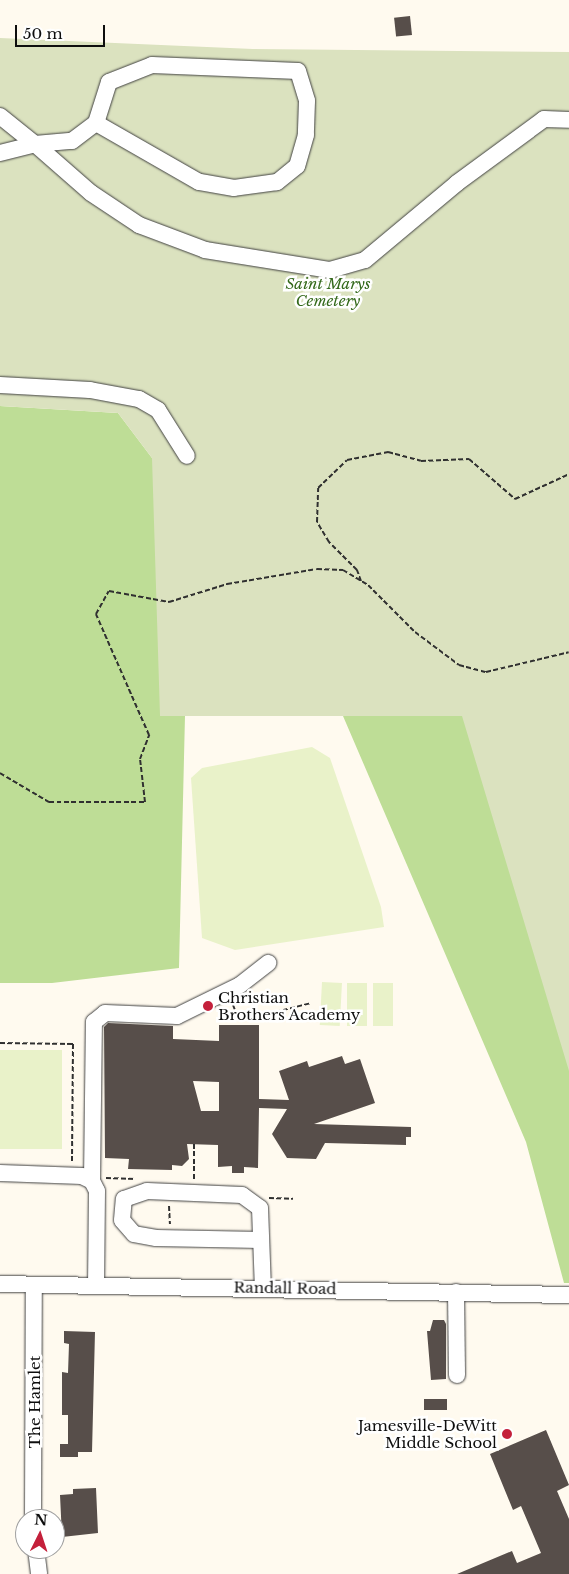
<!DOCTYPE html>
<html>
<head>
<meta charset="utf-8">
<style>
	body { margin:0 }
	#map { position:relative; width:569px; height:1574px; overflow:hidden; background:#fffaef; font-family:"Libre Baskerville",serif }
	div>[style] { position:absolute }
	.forest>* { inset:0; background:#bedd96 }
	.cemetery>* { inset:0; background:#dbe2bf }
	.pitch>* { inset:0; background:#e9f2c9; transform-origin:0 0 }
	.building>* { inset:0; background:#574e4a; transform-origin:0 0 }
	.path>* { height:2px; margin-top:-1px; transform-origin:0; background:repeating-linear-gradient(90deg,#303030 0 5px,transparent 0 7.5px) }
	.roads { filter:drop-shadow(0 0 1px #414141) drop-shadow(0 0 1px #414141) }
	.minor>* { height:16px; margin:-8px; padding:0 8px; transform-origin:8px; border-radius:8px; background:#fff }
	.dots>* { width:14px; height:14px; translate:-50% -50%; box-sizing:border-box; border:2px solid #fff; border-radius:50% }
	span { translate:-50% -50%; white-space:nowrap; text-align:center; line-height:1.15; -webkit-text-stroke:5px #fff; paint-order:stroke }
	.park-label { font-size:15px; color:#34691b; font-style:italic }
	.poi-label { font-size:15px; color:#0e0e0e }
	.left { translate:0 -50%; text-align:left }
	.right { translate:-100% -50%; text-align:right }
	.street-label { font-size:15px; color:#0e0e0e }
	.north { position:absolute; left:15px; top:1509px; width:50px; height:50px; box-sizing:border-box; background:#fff; border:1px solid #9f9f9f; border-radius:50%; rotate:4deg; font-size:14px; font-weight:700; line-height:20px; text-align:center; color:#0e0e0e }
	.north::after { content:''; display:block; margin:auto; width:18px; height:22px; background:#c4203b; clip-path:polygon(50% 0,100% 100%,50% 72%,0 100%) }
	.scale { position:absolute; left:15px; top:25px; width:90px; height:22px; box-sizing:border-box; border:2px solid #0e0e0e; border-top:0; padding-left:6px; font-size:15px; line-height:18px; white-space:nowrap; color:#0e0e0e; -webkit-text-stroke:4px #fff; paint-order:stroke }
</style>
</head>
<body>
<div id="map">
	<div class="forest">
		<div style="clip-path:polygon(569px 52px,569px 1283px,564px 1283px,526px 1142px,343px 716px,185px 716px,179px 968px,52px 983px,0 983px,0 406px,118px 413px,152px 458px)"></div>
	</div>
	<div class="cemetery">
		<div style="clip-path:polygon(0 38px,253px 49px,569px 52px,569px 1071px,462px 716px,160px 716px,152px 458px,118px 413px,0 406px)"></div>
	</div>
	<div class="pitch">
		<div style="clip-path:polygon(312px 747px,330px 758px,381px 907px,384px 927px,235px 950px,202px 938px,191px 778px,202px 768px)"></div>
		<div style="left:322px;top:982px;width:20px;height:43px;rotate:3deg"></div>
		<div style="left:347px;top:983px;width:20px;height:43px"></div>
		<div style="left:373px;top:983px;width:20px;height:43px"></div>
		<div style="left:0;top:1050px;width:62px;height:99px"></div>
	</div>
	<div class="building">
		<div style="left:410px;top:16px;width:19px;height:16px;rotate:84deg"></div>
		<div style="clip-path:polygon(evenodd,108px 1023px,173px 1026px,173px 1039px,219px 1041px,219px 1025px,259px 1025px,259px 1099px,289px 1100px,279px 1071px,307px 1061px,309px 1067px,342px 1056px,345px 1064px,360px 1059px,375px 1103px,314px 1124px,411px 1127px,411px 1137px,406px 1137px,406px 1145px,325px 1143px,316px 1159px,287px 1158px,272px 1134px,287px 1109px,259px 1108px,258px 1168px,244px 1167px,244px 1173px,232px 1173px,232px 1166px,218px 1167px,218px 1145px,187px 1144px,189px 1159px,182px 1166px,172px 1165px,172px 1170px,128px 1169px,129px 1159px,105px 1158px,104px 1027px,108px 1023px,193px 1081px,219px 1082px,219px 1111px,201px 1111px,193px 1081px)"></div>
		<div style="clip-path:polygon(433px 1320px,444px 1320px,446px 1324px,446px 1379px,431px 1380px,427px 1331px,430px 1331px)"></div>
		<div style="clip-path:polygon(64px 1331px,95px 1332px,92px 1452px,78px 1452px,78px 1457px,60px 1457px,60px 1444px,68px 1444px,68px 1415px,62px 1415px,62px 1372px,68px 1373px,69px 1344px,64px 1343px)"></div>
		<div style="left:424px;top:1399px;width:23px;height:11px"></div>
		<div style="clip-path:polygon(546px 1430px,569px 1485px,557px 1491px,569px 1519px,569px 1574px,457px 1574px,512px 1551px,517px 1563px,541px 1553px,521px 1506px,513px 1510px,490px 1454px)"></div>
		<div style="clip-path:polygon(96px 1488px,98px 1533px,62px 1537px,60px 1495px,73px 1494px,73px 1489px)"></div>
	</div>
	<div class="path">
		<div style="left:361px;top:581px;width:12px;rotate:-110deg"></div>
		<div style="left:357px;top:570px;width:40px;rotate:-135deg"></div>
		<div style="left:329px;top:542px;width:23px;rotate:-121deg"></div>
		<div style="left:317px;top:522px;width:34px;rotate:-88deg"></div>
		<div style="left:318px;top:488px;width:40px;rotate:-44deg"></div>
		<div style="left:347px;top:460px;width:42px;rotate:-11deg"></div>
		<div style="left:388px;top:452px;width:34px;rotate:15deg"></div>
		<div style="left:421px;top:461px;width:48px;rotate:-2.4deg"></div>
		<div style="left:469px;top:459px;width:61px;rotate:41deg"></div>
		<div style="left:515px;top:499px;width:60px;rotate:-24.8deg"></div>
		<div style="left:0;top:773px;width:57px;rotate:30.6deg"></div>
		<div style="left:49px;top:802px;width:96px"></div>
		<div style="left:145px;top:802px;width:43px;rotate:-96.6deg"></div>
		<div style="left:140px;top:759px;width:26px;rotate:-69deg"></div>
		<div style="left:149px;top:735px;width:132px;rotate:-113.7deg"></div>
		<div style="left:96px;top:614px;width:26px;rotate:-61deg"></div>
		<div style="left:109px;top:591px;width:61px;rotate:10.4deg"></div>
		<div style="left:169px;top:602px;width:61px;rotate:-17.2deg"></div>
		<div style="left:227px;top:584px;width:91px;rotate:-9.5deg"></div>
		<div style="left:317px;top:569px;width:26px;rotate:2deg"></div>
		<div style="left:343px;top:570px;width:29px;rotate:31deg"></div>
		<div style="left:368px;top:585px;width:66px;rotate:45deg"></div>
		<div style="left:415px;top:632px;width:55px;rotate:36.9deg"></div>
		<div style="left:459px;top:665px;width:28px;rotate:15deg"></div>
		<div style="left:486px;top:672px;width:85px;rotate:-13.5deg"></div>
		<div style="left:233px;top:1005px;width:17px;rotate:69deg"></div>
		<div style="left:239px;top:1021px;width:74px;rotate:-14deg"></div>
		<div style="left:0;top:1043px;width:73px;rotate:0.8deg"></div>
		<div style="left:73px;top:1044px;width:117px;rotate:90.5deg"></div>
		<div style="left:106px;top:1178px;width:30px;rotate:2deg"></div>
		<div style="left:194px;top:1179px;width:35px;rotate:-90deg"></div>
		<div style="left:269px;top:1198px;width:24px;rotate:2deg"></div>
		<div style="left:169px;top:1206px;width:18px;rotate:87deg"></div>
	</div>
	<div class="roads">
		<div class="minor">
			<div style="left:0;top:116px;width:45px;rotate:38.7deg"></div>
			<div style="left:35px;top:144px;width:37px;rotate:-5deg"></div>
			<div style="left:72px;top:141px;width:30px;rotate:-37deg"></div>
			<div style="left:96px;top:123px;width:43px;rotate:-72.4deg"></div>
			<div style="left:109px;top:82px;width:46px;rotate:-21.6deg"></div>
			<div style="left:152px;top:65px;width:146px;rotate:2.4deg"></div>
			<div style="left:298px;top:71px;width:31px;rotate:73deg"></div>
			<div style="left:307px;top:101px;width:34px;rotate:92deg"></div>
			<div style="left:306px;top:135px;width:32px;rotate:106deg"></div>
			<div style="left:297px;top:166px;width:26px;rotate:141deg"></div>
			<div style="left:277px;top:182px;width:43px;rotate:172.1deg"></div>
			<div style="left:234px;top:188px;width:36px;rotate:-170deg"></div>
			<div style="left:199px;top:182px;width:119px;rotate:-150.2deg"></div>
			<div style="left:0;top:153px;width:36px;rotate:-14deg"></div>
			<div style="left:35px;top:144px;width:74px;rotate:41.2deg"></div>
			<div style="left:91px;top:193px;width:58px;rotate:33.7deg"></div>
			<div style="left:139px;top:225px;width:71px;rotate:20.7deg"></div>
			<div style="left:205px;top:250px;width:127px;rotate:9.1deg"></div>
			<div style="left:330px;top:270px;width:36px;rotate:-16deg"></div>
			<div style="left:365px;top:260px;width:120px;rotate:-39.9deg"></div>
			<div style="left:457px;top:183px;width:108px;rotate:-36.3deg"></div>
			<div style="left:544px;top:119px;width:25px;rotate:2deg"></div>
			<div style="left:0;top:385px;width:90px;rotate:3.2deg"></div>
			<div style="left:90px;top:390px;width:50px;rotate:10.4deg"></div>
			<div style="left:139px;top:399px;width:22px;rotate:30deg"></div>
			<div style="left:158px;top:410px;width:54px;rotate:57.8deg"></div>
			<div style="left:0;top:1173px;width:82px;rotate:2.1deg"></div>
			<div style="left:82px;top:1176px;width:11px;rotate:27deg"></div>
			<div style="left:92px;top:1181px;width:11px;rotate:63deg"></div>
			<div style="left:97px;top:1191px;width:95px;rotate:90.6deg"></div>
			<div style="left:92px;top:1181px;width:159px;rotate:-89.3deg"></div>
			<div style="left:94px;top:1022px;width:14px;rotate:-39deg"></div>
			<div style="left:105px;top:1013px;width:72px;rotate:2.4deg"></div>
			<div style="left:177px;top:1016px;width:70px;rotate:-26.2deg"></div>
			<div style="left:240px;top:985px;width:36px;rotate:-38deg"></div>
			<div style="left:261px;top:1240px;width:105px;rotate:-178.9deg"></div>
			<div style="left:156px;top:1238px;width:22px;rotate:-170deg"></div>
			<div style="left:134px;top:1234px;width:18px;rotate:-131deg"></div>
			<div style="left:122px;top:1220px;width:21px;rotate:-85deg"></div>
			<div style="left:124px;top:1199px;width:24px;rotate:-19deg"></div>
			<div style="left:147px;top:1191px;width:95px;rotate:2.4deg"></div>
			<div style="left:242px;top:1195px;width:22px;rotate:36deg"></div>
			<div style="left:260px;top:1208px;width:80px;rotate:87.9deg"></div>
			<div style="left:0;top:1284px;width:569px;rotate:1.11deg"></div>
			<div style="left:456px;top:1292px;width:83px;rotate:89.3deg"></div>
			<div style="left:33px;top:1519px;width:234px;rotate:-89.8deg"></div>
			<div style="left:36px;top:1549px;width:25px;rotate:83deg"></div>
		</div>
	</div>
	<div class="dots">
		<div style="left:208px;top:1006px;background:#c4203b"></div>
		<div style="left:507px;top:1434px;background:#c4203b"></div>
	</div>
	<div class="park-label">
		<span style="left:328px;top:292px">Saint Marys<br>Cemetery</span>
	</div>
	<div class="poi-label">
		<span class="left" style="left:218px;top:1006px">Christian<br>Brothers Academy</span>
		<span class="right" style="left:497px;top:1434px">Jamesville-DeWitt<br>Middle School</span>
	</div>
	<div class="street-label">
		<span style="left:285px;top:1288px;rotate:1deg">Randall Road</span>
		<span style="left:35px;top:1402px;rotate:-90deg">The Hamlet</span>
	</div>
	<div class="north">N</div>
	<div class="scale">50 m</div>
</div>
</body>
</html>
